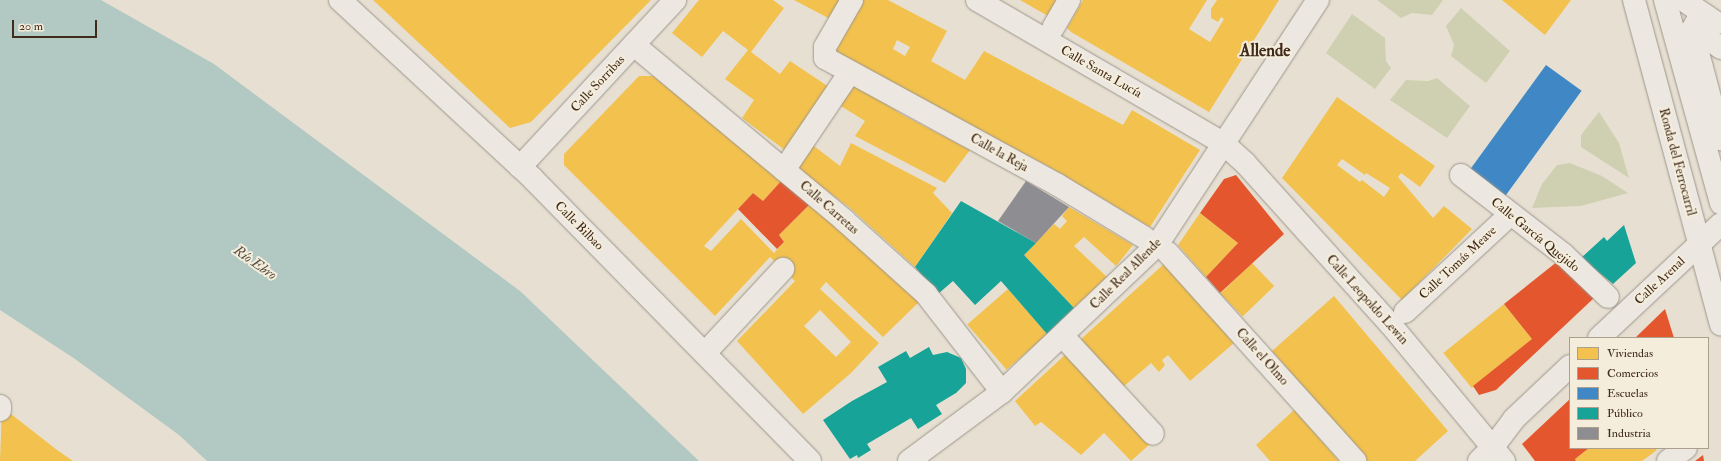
<!DOCTYPE html>
<html>
<head>
<meta charset="utf-8">
<style>
	body { margin:0 }
	#map { position:relative; width:1721px; height:461px; overflow:hidden; background:#e7e0d2; font-family:"IM FELL Double Pica",serif }
	div>[style] { position:absolute }
	.green>* { inset:0; background:#ced0b1 }
	.water>* { inset:0; background:#b2c8c3 }
	.homes>* { inset:0; background:#f2c14e; transform-origin:0 0 }
	.shops>* { inset:0; background:#e4572e }
	.schools>* { inset:0; background:#3f88c5; transform-origin:0 0 }
	.public>* { inset:0; background:#17a398 }
	.industry>* { inset:0; background:#8d8d92 }
	.roads { filter:drop-shadow(0 0 1px #9c958c) drop-shadow(0 0 1px #9c958c) }
	.street>* { height:22px; margin:-11px; padding:0 11px; transform-origin:11px; border-radius:11px; background:#ece8e1 }
	.secondary>* { height:22px; margin:-11px; padding:0 11px; transform-origin:11px; border-radius:11px; background:#ece8e1 }
	span { translate:-50% -50%; white-space:nowrap; text-align:center; line-height:1.15; -webkit-text-stroke:4px #f5eddc; paint-order:stroke }
	.street-label { font-size:13px; color:#402a19 }
	.water-label { font-size:14px; color:#574f42; font-style:italic }
	.district-label { font-size:17px; color:#402a19; font-weight:700 }
	.legend { position:absolute; left:1569px; top:337px; width:140px; height:112px; box-sizing:border-box; background:#f5eddc; border:1px solid #ad9f8e; margin:0; padding:5px 7px; list-style:none; font-size:12px; color:#402a19 }
	.legend li { display:flex; align-items:center; gap:8px; height:20px }
	.legend b { width:20px; border:1px solid #ad9f8e }
	.scale { position:absolute; left:12px; top:20px; width:85px; height:18px; box-sizing:border-box; border:2px solid #402a19; border-top:0; padding-left:5px; font-size:12px; line-height:14px; white-space:nowrap; color:#402a19; -webkit-text-stroke:3px #f5eddc; paint-order:stroke }
</style>
</head>
<body>
<div id="map">
	<div class="green">
		<div style="clip-path:polygon(1377px 0,1443px 0,1432px 15px,1412px 13px,1401px 18px)"></div>
		<div style="clip-path:polygon(1461px 8px,1510px 51px,1486px 83px,1451px 56px,1454px 45px,1446px 26px)"></div>
		<div style="clip-path:polygon(1352px 14px,1385px 38px,1386px 61px,1391px 68px,1375px 89px,1326px 53px)"></div>
		<div style="clip-path:polygon(1437px 78px,1470px 106px,1447px 138px,1390px 100px,1406px 80px,1428px 81px)"></div>
		<div style="clip-path:polygon(1599px 112px,1619px 143px,1629px 178px,1581px 147px,1581px 135px)"></div>
		<div style="clip-path:polygon(1570px 163px,1602px 176px,1628px 193px,1581px 206px,1532px 208px,1542px 184px,1557px 165px)"></div>
	</div>
	<div class="water">
		<div style="clip-path:polygon(0 0,101px 0,214px 64px,520px 291px,699px 461px,207px 461px,179px 435px,75px 359px,0 310px)"></div>
	</div>
	<div class="homes">
		<div style="clip-path:polygon(373px 0,651px 0,531px 122px,510px 128px)"></div>
		<div style="clip-path:polygon(699px 0,773px 0,784px 8px,751px 52px,780px 74px,790px 61px,832px 89px,786px 151px,742px 118px,754px 100px,725px 79px,748px 50px,723px 31px,702px 57px,672px 33px)"></div>
		<div style="clip-path:polygon(794px 0,843px 0,832px 20px)"></div>
		<div style="clip-path:polygon(evenodd,861px 0,888px 0,947px 31px,931px 61px,965px 80px,984px 51px,1123px 125px,1132px 110px,1200px 150px,1150px 227px,1053px 169px,835px 55px,835px 49px,861px 0,897px 40px,910px 47px,905px 56px,893px 49px,897px 40px)"></div>
		<div style="clip-path:polygon(1020px 0,1056px 0,1048px 16px)"></div>
		<div style="clip-path:polygon(1083px 0,1207px 0,1189px 29px,1210px 42px,1224px 19px,1221px 17px,1218px 22px,1211px 18px,1211px 9px,1217px 0,1279px 0,1209px 112px,1071px 32px,1067px 28px)"></div>
		<div style="clip-path:polygon(1502px 0,1571px 0,1545px 35px)"></div>
		<div style="clip-path:polygon(evenodd,639px 76px,653px 76px,782px 180px,763px 201px,753px 193px,704px 246px,711px 251px,741px 219px,774px 253px,784px 242px,779px 235px,810px 204px,920px 301px,883px 337px,826px 282px,820px 289px,879px 343px,851px 373px,803px 414px,737px 341px,795px 281px,770px 257px,715px 316px,564px 165px,564px 154px,639px 76px,820px 310px,851px 342px,836px 357px,804px 326px,820px 310px)"></div>
		<div style="clip-path:polygon(850px 81px,903px 115px,970px 150px,945px 183px,855px 136px,865px 121px,836px 103px)"></div>
		<div style="clip-path:polygon(evenodd,1337px 97px,1435px 166px,1420px 187px,1401px 173px,1398px 177px,1433px 218px,1444px 206px,1472px 229px,1402px 300px,1282px 178px,1337px 97px,1342px 159px,1365px 175px,1366px 173px,1390px 188px,1384px 197px,1362px 180px,1360px 182px,1337px 165px,1342px 159px)"></div>
		<div style="clip-path:polygon(810px 143px,840px 166px,851px 143px,937px 188px,933px 193px,952px 213px,915px 267px,850px 208px,794px 166px)"></div>
		<div style="clip-path:polygon(1069px 207px,1133px 245px,1116px 266px,1084px 237px,1074px 246px,1107px 277px,1074px 308px,1024px 255px,1054px 224px,1060px 229px,1067px 221px,1062px 216px)"></div>
		<div style="clip-path:polygon(1200px 213px,1238px 243px,1206px 277px,1178px 245px)"></div>
		<div style="clip-path:polygon(1165px 263px,1234px 343px,1190px 381px,1168px 355px,1162px 360px,1165px 365px,1159px 372px,1151px 363px,1123px 387px,1080px 340px)"></div>
		<div style="left:1252px;top:263px;width:32px;height:44px;rotate:46deg"></div>
		<div style="left:1008px;top:289px;width:60px;height:54px;rotate:49deg"></div>
		<div style="clip-path:polygon(1334px 296px,1448px 431px,1415px 461px,1367px 461px,1272px 351px)"></div>
		<div style="left:1504px;top:304px;width:45px;height:78px;rotate:51deg"></div>
		<div style="clip-path:polygon(1066px 354px,1150px 444px,1131px 461px,1104px 433px,1081px 455px,1041px 422px,1035px 426px,1015px 401px)"></div>
		<div style="clip-path:polygon(2px 407px,57px 450px,73px 461px,0 461px)"></div>
		<div style="clip-path:polygon(1294px 410px,1306px 423px,1339px 461px,1270px 461px,1256px 445px)"></div>
		<div style="clip-path:polygon(1589px 448px,1655px 448px,1657px 450px,1642px 461px,1576px 461px,1575px 459px)"></div>
	</div>
	<div class="shops">
		<div style="clip-path:polygon(1236px 175px,1284px 234px,1220px 293px,1206px 277px,1238px 243px,1200px 213px,1224px 179px)"></div>
		<div style="clip-path:polygon(782px 180px,810px 204px,779px 235px,784px 242px,777px 249px,738px 209px,753px 193px,763px 201px)"></div>
		<div style="clip-path:polygon(1558px 261px,1594px 298px,1496px 390px,1479px 395px,1473px 386px,1532px 339px,1504px 304px)"></div>
		<div style="clip-path:polygon(1665px 309px,1674px 338px,1635px 338px)"></div>
		<div style="clip-path:polygon(1570px 399px,1570px 448px,1589px 448px,1575px 459px,1576px 461px,1535px 461px,1522px 444px)"></div>
		<div style="clip-path:polygon(1703px 455px,1704px 461px,1695px 461px)"></div>
	</div>
	<div class="schools">
		<div style="left:1546px;top:65px;width:44px;height:132px;rotate:36deg"></div>
	</div>
	<div class="public">
		<div style="clip-path:polygon(961px 201px,1036px 243px,1024px 255px,1074px 308px,1047px 334px,1001px 281px,975px 305px,953px 281px,938px 294px,915px 267px)"></div>
		<div style="clip-path:polygon(1624px 225px,1636px 263px,1613px 284px,1581px 258px,1604px 237px,1607px 241px)"></div>
		<div style="clip-path:polygon(929px 347px,933px 355px,947px 352px,961px 358px,966px 369px,966px 383px,956px 393px,936px 405px,942px 414px,918px 429px,911px 418px,867px 444px,871px 450px,858px 458px,857px 455px,850px 459px,823px 420px,852px 401px,887px 382px,878px 367px,906px 351px,910px 358px)"></div>
	</div>
	<div class="industry">
		<div style="clip-path:polygon(1026px 181px,1069px 207px,1036px 243px,998px 221px)"></div>
	</div>
	<div class="roads">
		<div class="street">
			<div style="left:852px;top:0;width:54px;rotate:119.9deg"></div>
			<div style="left:825px;top:47px;width:11px;rotate:90deg"></div>
			<div style="left:825px;top:58px;width:265px;rotate:28.6deg"></div>
			<div style="left:1058px;top:185px;width:102px;rotate:31.3deg"></div>
			<div style="left:977px;top:0;width:286px;rotate:30.2deg"></div>
			<div style="left:1224px;top:144px;width:28px;rotate:42deg"></div>
			<div style="left:1245px;top:163px;width:218px;rotate:48deg"></div>
			<div style="left:1391px;top:325px;width:177px;rotate:50.3deg"></div>
			<div style="left:1683px;top:0;width:41px;rotate:34.1deg"></div>
			<div style="left:1053px;top:28px;width:32px;rotate:-60deg"></div>
			<div style="left:634px;top:45px;width:275px;rotate:39.8deg"></div>
			<div style="left:845px;top:221px;width:109px;rotate:42deg"></div>
			<div style="left:926px;top:294px;width:124px;rotate:52.2deg"></div>
			<div style="left:1721px;top:48px;width:19px;rotate:-145deg"></div>
			<div style="left:1705px;top:37px;width:7px;rotate:-74deg"></div>
			<div style="left:1707px;top:30px;width:13px;rotate:-138deg"></div>
			<div style="left:1697px;top:21px;width:10px;rotate:119deg"></div>
			<div style="left:1692px;top:30px;width:113px;rotate:75.1deg"></div>
			<div style="left:520px;top:167px;width:228px;rotate:-47.1deg"></div>
			<div style="left:784px;top:170px;width:118px;rotate:-56deg"></div>
			<div style="left:1461px;top:175px;width:129px;rotate:37.8deg"></div>
			<div style="left:1563px;top:254px;width:62px;rotate:43.7deg"></div>
			<div style="left:1168px;top:253px;width:280px;rotate:48deg"></div>
			<div style="left:1405px;top:312px;width:144px;rotate:-42.8deg"></div>
			<div style="left:1599px;top:338px;width:167px;rotate:-43.1deg"></div>
			<div style="left:1070px;top:344px;width:122px;rotate:47.3deg"></div>
			<div style="left:705px;top:353px;width:115px;rotate:-47.1deg"></div>
			<div style="left:0;top:406px;width:4px;rotate:90deg"></div>
			<div style="left:1479px;top:461px;width:20px;rotate:-45deg"></div>
			<div style="left:1493px;top:447px;width:35px;rotate:-53deg"></div>
			<div style="left:1514px;top:419px;width:77px;rotate:-43.4deg"></div>
			<div style="left:1668px;top:461px;width:22px;rotate:-36deg"></div>
		</div>
		<div class="secondary">
			<div style="left:340px;top:0;width:263px;rotate:42.8deg"></div>
			<div style="left:533px;top:179px;width:395px;rotate:45.5deg"></div>
			<div style="left:1634px;top:0;width:336px;rotate:75deg"></div>
			<div style="left:1665px;top:0;width:211px;rotate:74.6deg"></div>
			<div style="left:909px;top:461px;width:116px;rotate:-36.6deg"></div>
			<div style="left:1002px;top:392px;width:214px;rotate:-43.5deg"></div>
			<div style="left:1157px;top:245px;width:293px;rotate:-56.7deg"></div>
		</div>
	</div>
	<div class="street-label">
		<span style="left:1101px;top:72px;rotate:30deg">Calle Santa Lucía</span>
		<span style="left:598px;top:84px;rotate:-47deg">Calle Sorribas</span>
		<span style="left:999px;top:153px;rotate:29deg">Calle la Reja</span>
		<span style="left:1677px;top:162px;rotate:75deg">Ronda del Ferrocarril</span>
		<span style="left:829px;top:208px;rotate:41deg">Calle Carretas</span>
		<span style="left:579px;top:226px;rotate:45deg">Calle Bilbao</span>
		<span style="left:1535px;top:235px;rotate:39deg">Calle García Quejido</span>
		<span style="left:1458px;top:263px;rotate:-43deg">Calle Tomás Meave</span>
		<span style="left:1126px;top:274px;rotate:-45deg">Calle Real Allende</span>
		<span style="left:1660px;top:281px;rotate:-43deg">Calle Arenal</span>
		<span style="left:1367px;top:300px;rotate:48deg">Calle Leopoldo Lewin</span>
		<span style="left:1262px;top:357px;rotate:48deg">Calle el Olmo</span>
	</div>
	<div class="water-label">
		<span style="left:255px;top:263px;rotate:35deg">Río Ebro</span>
	</div>
	<div class="district-label">
		<span style="left:1265px;top:51px">Allende</span>
	</div>
	<ul class="legend">
	<li><b style="height:11px;background:#f2c14e"></b>Viviendas</li>
	<li><b style="height:11px;background:#e4572e"></b>Comercios</li>
	<li><b style="height:11px;background:#3f88c5"></b>Escuelas</li>
	<li><b style="height:11px;background:#17a398"></b>Público</li>
	<li><b style="height:11px;background:#8d8d92"></b>Industria</li>
	</ul>
	<div class="scale">20 m</div>
</div>
</body>
</html>
